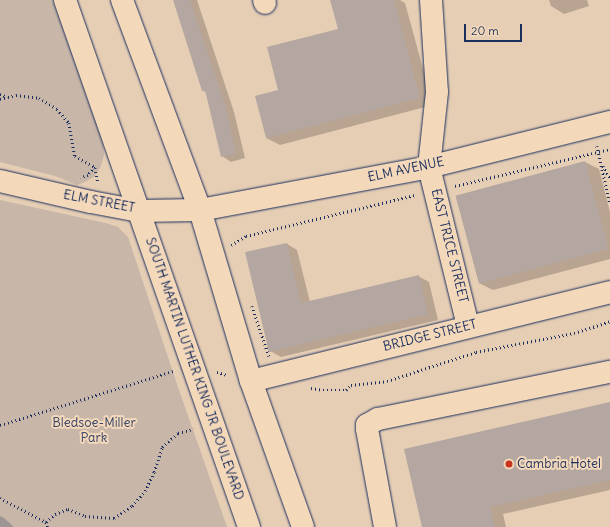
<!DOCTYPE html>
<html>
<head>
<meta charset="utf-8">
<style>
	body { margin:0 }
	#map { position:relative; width:610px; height:527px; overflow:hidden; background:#e6ceb5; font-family:Delius,sans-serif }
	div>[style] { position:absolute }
	.green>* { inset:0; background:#c8b6a8 }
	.water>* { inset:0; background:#9e9595 }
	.shadow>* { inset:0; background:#0003 }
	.building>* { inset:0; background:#b4a6a0; transform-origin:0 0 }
	.path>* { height:2.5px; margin-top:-1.25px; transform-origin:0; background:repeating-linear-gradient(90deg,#1b2f5e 0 1px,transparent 0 4px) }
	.roads { filter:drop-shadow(0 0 1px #1b2f5e) drop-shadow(0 0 1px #1b2f5e) }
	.minor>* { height:22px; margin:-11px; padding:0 11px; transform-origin:11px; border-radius:11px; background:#f3d8ba }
	.major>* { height:22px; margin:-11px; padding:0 11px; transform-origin:11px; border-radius:11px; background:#f3d8ba }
	.dots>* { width:11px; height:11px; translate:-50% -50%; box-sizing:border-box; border:2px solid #f3d8ba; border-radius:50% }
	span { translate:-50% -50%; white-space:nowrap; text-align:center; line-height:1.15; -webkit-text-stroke:4px #f3d8ba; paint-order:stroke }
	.street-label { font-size:13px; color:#1b2f5e }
	.park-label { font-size:13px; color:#354369 }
	.poi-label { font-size:13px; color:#1b2f5e }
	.left { translate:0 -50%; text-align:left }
	.scale { position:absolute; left:464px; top:24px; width:58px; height:18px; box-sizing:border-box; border:2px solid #1b2f5e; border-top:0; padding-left:5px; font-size:12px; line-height:14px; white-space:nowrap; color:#1b2f5e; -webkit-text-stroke:3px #f3d8ba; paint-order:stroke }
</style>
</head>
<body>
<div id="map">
	<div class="green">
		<div style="clip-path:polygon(0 0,53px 0,103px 142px,104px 155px,101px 166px,95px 176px,85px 182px,77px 185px,55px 176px,0 162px)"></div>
		<div style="clip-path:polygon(0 200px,106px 223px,118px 227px,128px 237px,178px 387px,227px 527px,14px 527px,0 516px)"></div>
	</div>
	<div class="water">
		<div style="clip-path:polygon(0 516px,4px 518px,14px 527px,0 527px)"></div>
	</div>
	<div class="shadow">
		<div style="clip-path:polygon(174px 0,197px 0,234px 112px,245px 158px,231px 162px,222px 156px,207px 93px,203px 91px)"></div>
		<div style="clip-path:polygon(331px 0,400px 0,405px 3px,433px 105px,280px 145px,266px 138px,280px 91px,339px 30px)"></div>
		<div style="clip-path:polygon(549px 0,587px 0,589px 6px,564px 14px,551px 6px)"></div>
		<div style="clip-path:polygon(585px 162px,599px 169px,610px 212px,610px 259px,493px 290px,479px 283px,456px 196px)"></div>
		<div style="clip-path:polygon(287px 244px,297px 250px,310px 302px,418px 276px,429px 282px,438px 320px,281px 357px,270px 351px)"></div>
		<div style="clip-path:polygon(610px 403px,610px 490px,503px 514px,506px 527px,423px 527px)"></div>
	</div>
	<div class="building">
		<div style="clip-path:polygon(173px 0,190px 0,225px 105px,236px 153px,221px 157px,205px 90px,202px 91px)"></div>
		<div style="clip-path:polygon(330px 0,394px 0,420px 98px,266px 138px,255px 96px,278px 90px,267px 47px,338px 29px)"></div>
		<div style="left:585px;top:161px;width:91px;height:134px;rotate:75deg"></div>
		<div style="clip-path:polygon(287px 243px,301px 303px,419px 275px,428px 314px,269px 352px,245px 252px)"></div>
		<div style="clip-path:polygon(610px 402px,610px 480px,490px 507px,495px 527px,422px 527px,404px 449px)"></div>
	</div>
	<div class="path">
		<div style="left:0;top:94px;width:8px;rotate:23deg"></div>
		<div style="left:0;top:99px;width:16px;rotate:-14deg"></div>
		<div style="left:16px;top:95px;width:23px;rotate:7deg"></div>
		<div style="left:39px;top:98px;width:21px;rotate:31deg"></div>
		<div style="left:57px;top:109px;width:18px;rotate:49deg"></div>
		<div style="left:69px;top:123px;width:34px;rotate:80deg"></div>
		<div style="left:75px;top:156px;width:23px;rotate:29deg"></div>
		<div style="left:95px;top:167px;width:11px;rotate:131deg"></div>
		<div style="left:88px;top:175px;width:8px;rotate:157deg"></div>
		<div style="left:597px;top:146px;width:58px;rotate:77.2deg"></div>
		<div style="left:603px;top:166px;width:14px;rotate:60deg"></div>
		<div style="left:95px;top:168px;width:14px;rotate:78deg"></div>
		<div style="left:455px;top:186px;width:159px;rotate:-13.4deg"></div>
		<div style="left:231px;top:245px;width:17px;rotate:-31deg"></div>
		<div style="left:246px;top:236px;width:174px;rotate:-13.6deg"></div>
		<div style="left:252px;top:306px;width:53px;rotate:71.2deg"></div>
		<div style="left:217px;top:372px;width:10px;rotate:17deg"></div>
		<div style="left:311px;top:388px;width:12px;rotate:9deg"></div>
		<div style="left:323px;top:390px;width:23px"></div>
		<div style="left:346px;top:390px;width:7px;rotate:-45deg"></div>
		<div style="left:351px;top:385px;width:36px;rotate:-6deg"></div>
		<div style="left:387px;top:381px;width:94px;rotate:-18deg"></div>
		<div style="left:476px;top:352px;width:100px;rotate:-11deg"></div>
		<div style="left:574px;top:333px;width:38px;rotate:-18deg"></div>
		<div style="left:0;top:425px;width:181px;rotate:-17.3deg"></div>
		<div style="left:0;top:498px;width:52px;rotate:27.6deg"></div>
		<div style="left:46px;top:522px;width:12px;rotate:-42deg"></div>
		<div style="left:55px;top:514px;width:14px;rotate:-21deg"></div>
		<div style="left:68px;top:509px;width:18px;rotate:22deg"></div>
		<div style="left:85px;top:516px;width:29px;rotate:4deg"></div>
		<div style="left:114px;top:518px;width:22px;rotate:-34deg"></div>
		<div style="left:132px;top:506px;width:20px;rotate:-49deg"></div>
		<div style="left:145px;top:491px;width:21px;rotate:-65deg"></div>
		<div style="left:154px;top:472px;width:26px;rotate:-72deg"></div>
		<div style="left:162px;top:447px;width:21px;rotate:-41deg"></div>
		<div style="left:178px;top:433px;width:16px;rotate:-15deg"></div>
		<div style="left:46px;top:522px;width:5px;rotate:68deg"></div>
	</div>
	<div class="roads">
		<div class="minor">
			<div style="left:264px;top:0;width:3px;rotate:72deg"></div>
			<div style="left:431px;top:0;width:92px;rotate:86.3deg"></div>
			<div style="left:437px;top:92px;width:75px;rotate:96.1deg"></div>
			<div style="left:429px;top:167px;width:164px;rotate:76.2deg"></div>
			<div style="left:251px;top:381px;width:370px;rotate:-13.9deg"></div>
			<div style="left:385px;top:527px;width:100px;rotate:-100.4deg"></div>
			<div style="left:367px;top:429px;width:4px;rotate:-90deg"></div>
			<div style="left:367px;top:425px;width:13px;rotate:-29deg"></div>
			<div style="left:378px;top:419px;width:237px;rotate:-11.5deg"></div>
		</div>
		<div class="major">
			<div style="left:65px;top:0;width:558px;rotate:70.75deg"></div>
			<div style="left:122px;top:0;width:224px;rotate:69.6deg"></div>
			<div style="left:200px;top:210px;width:178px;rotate:73.4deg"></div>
			<div style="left:251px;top:381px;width:155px;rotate:70.4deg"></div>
			<div style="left:0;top:181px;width:93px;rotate:13deg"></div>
			<div style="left:91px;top:202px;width:49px;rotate:10.6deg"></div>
			<div style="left:139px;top:211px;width:61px;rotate:-0.9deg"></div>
			<div style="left:200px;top:210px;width:233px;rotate:-10.6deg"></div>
			<div style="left:429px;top:167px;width:187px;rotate:-14deg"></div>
		</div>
	</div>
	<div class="dots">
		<div style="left:509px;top:464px;background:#c8321e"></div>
	</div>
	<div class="street-label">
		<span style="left:406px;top:170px;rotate:-12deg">ELM AVENUE</span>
		<span style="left:99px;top:202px;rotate:11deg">ELM STREET</span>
		<span style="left:449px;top:246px;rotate:76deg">EAST TRICE STREET</span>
		<span style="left:430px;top:336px;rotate:-14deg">BRIDGE STREET</span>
		<span style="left:194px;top:369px;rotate:71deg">SOUTH MARTIN LUTHER KING JR BOULEVARD</span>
	</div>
	<div class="park-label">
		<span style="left:94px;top:431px">Bledsoe-Miller<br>Park</span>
	</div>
	<div class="poi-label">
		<span class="left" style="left:517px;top:464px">Cambria Hotel</span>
	</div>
	<div class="scale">20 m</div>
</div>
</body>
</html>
